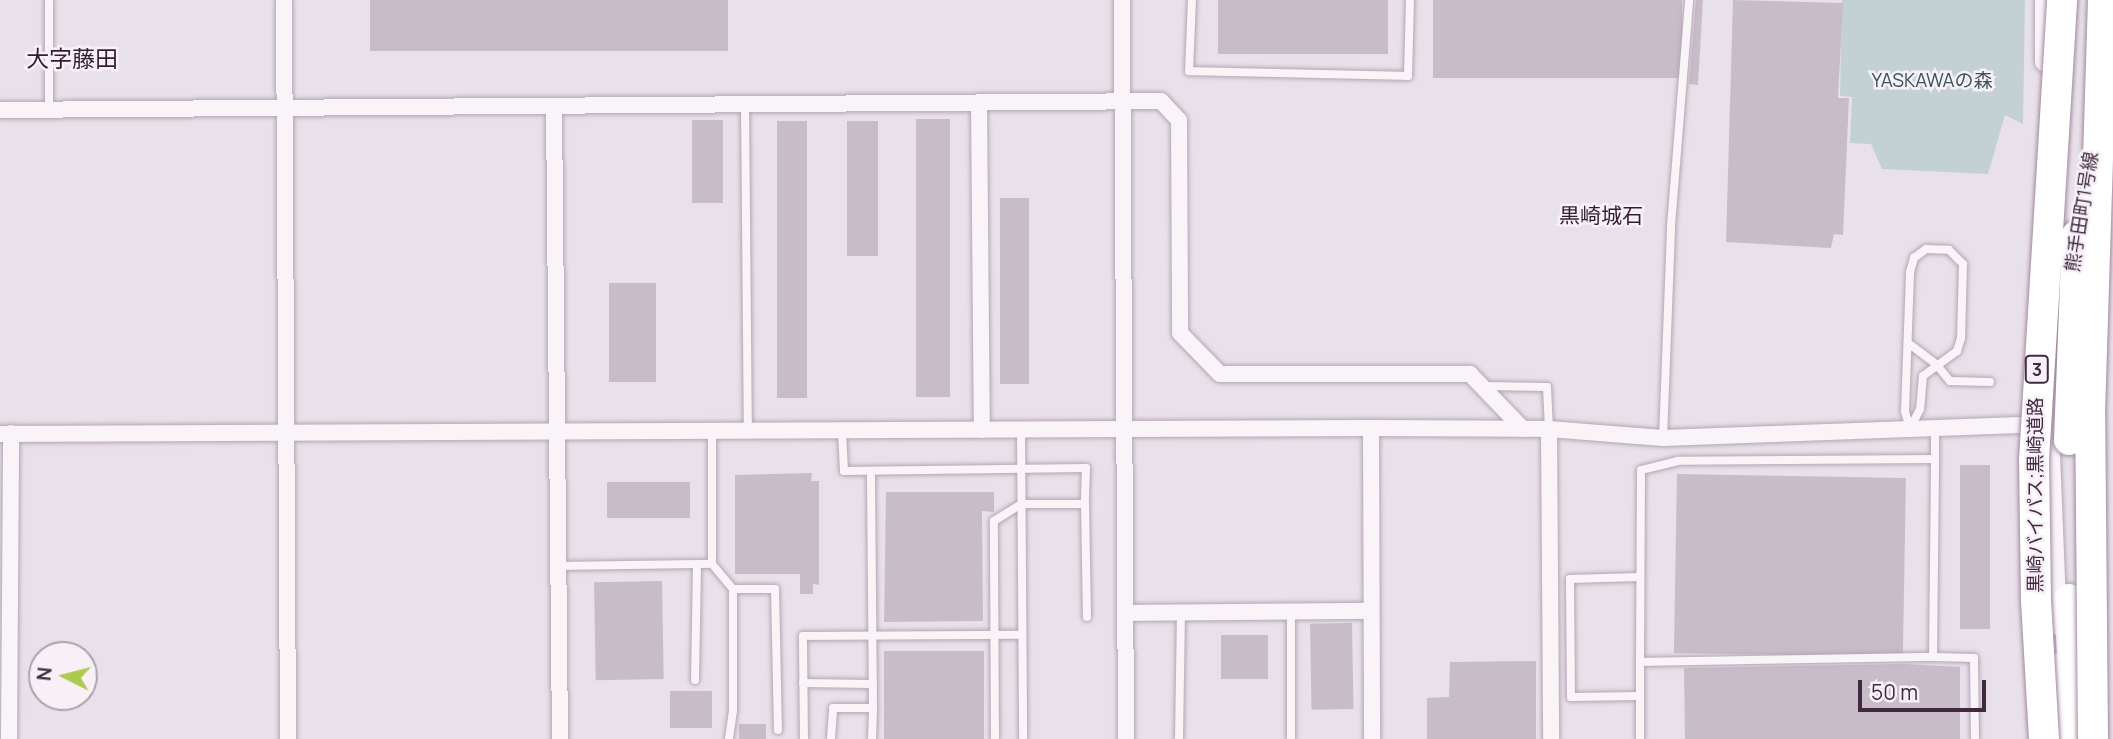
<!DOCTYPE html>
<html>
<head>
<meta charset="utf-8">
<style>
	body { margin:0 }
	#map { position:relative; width:2113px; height:739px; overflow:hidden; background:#e9e1ea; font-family:Manrope,"Noto Sans JP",sans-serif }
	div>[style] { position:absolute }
	.green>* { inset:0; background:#c3d1d3 }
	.building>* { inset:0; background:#c9bcc9; transform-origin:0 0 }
	.roads { filter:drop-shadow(0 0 2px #b3a6b4) drop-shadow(0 0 2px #b3a6b4) }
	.service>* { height:8px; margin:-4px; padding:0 4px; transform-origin:4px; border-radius:4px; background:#f8f4f8 }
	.minor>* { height:16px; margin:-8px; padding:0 8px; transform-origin:8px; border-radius:8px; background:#f8f4f8 }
	.tertiary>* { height:21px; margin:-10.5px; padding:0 10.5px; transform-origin:10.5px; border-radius:10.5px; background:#f8f4f8 }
	.motorway>* { height:30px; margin:-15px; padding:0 15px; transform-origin:15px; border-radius:15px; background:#fff }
	.bridges { filter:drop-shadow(0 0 2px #a089a0) drop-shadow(0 0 2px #a089a0) }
	.motorway-bridge>* { height:30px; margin:-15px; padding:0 15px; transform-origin:15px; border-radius:15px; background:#fff }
	span { translate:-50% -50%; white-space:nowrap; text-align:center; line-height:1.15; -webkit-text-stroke:5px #f7f1f7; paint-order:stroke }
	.shield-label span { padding:2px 5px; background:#f7f1f7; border:2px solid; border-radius:5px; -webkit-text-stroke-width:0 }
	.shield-label { font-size:18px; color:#412a40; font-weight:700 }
	.park-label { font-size:19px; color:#38555c }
	.street-label { font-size:19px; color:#412a40 }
	.neighbourhood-label { font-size:21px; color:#321c31 }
	.quarter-label { font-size:23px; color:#321c31 }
	.north { position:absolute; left:28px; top:641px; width:70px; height:70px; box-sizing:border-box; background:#f7f1f7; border:2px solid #aea1ae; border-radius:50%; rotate:276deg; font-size:19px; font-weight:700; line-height:28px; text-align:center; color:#412a40 }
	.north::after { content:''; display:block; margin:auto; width:24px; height:32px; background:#acca4b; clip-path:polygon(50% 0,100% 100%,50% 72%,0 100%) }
	.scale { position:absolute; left:1858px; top:680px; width:128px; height:32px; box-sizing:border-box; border:4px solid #412a40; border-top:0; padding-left:9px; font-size:21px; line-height:24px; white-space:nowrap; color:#412a40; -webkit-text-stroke:5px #f7f1f7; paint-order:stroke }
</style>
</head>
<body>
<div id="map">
	<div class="green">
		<div style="clip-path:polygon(1842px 0,2025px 0,2023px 124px,2005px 115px,1988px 174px,1882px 169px,1871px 144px,1850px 143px,1852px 97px,1840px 96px)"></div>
	</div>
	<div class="building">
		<div style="left:370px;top:0;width:358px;height:51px"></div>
		<div style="left:1218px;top:0;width:170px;height:54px"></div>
		<div style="left:1433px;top:0;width:249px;height:78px"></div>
		<div style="clip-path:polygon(1696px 0,1703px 0,1698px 85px,1689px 84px)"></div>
		<div style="clip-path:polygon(1733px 0,1843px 3px,1838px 98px,1849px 98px,1843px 235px,1834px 234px,1831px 248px,1726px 242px)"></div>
		<div style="left:916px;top:119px;width:34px;height:278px"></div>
		<div style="left:692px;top:120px;width:31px;height:83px"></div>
		<div style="left:777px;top:121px;width:30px;height:277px"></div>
		<div style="left:847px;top:121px;width:31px;height:135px"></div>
		<div style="left:1000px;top:198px;width:29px;height:186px"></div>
		<div style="left:609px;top:283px;width:47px;height:99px"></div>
		<div style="left:1960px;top:465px;width:30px;height:164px"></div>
		<div style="clip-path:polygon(812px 473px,811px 481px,819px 481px,819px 585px,813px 584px,813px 594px,800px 594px,800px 574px,735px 574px,735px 475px)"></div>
		<div style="left:1677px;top:474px;width:229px;height:179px;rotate:1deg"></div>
		<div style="left:690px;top:482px;width:36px;height:83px;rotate:90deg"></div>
		<div style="clip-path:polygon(886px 492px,994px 492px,994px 512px,982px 511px,983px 621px,884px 622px)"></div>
		<div style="left:662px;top:581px;width:98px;height:68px;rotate:89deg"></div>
		<div style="left:1352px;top:623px;width:86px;height:42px;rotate:89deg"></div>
		<div style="left:1221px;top:635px;width:47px;height:44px"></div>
		<div style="left:884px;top:651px;width:100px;height:88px"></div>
		<div style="clip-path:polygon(1536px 661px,1536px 739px,1427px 739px,1427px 698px,1449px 697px,1450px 662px)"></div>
		<div style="clip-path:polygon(1904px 664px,1960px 667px,1960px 739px,1685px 739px,1684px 668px)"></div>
		<div style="left:670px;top:691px;width:42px;height:37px"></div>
		<div style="left:739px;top:724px;width:27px;height:15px"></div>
	</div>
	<div class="roads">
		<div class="service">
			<div style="left:1192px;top:0;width:71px;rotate:92.4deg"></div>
			<div style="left:1189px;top:71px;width:219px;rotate:1.3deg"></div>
			<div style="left:1408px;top:76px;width:76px;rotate:-88.5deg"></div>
			<div style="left:745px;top:104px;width:326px;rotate:89.5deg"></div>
			<div style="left:49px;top:109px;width:109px;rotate:-90deg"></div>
			<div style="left:1926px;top:249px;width:23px;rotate:2deg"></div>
			<div style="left:1949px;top:250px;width:20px;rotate:45deg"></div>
			<div style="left:1963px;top:264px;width:74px;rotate:91.5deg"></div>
			<div style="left:1961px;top:338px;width:14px;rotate:107deg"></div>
			<div style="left:1957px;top:351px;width:42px;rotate:143.7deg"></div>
			<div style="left:1923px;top:376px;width:33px;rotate:95deg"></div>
			<div style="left:1920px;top:409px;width:22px;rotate:117deg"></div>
			<div style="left:1910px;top:429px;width:19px;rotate:-106deg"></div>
			<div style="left:1905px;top:411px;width:139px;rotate:-87.9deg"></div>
			<div style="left:1910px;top:272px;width:15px;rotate:-74deg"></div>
			<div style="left:1914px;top:258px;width:15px;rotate:-37deg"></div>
			<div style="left:1908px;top:343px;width:35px;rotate:37deg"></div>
			<div style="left:1936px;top:364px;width:22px;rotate:51deg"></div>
			<div style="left:1950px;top:381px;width:40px;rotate:1.4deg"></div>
			<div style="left:1484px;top:386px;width:63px;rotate:0.9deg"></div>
			<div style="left:1547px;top:387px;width:42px;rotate:87.3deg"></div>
			<div style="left:712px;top:430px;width:134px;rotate:90deg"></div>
			<div style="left:712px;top:564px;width:33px;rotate:50deg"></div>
			<div style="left:733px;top:589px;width:42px"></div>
			<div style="left:775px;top:589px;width:141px;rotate:88.8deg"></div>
			<div style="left:1021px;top:430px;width:309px;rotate:89.6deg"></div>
			<div style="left:842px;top:431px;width:40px;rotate:87.1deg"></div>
			<div style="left:844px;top:471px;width:242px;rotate:-0.7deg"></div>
			<div style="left:1086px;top:468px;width:36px;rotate:92deg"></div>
			<div style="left:1663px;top:438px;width:212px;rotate:-87.8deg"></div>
			<div style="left:1671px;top:226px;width:227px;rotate:-85.4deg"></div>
			<div style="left:1935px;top:459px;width:257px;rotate:179.6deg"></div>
			<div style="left:1678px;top:461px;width:38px;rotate:166deg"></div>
			<div style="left:1641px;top:470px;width:192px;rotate:90.3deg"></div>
			<div style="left:1640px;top:662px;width:293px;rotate:-1deg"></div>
			<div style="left:1933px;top:657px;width:198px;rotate:-89.4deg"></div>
			<div style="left:1935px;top:459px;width:31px;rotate:-90deg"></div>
			<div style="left:560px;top:566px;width:152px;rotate:-0.8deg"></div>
			<div style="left:1291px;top:613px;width:126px;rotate:90deg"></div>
			<div style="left:1933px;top:657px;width:41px;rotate:1.4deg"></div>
			<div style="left:1974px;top:658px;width:81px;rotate:89.3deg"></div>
			<div style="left:1640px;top:662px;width:77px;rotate:90deg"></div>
			<div style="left:695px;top:680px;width:115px;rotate:-89deg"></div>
			<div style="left:803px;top:683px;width:70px;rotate:0.8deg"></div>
			<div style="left:1640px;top:696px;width:69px;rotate:179.2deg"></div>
			<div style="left:1571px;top:697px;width:118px;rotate:-90.5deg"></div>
			<div style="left:1570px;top:579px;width:70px;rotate:-1.6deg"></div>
			<div style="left:729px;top:739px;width:28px;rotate:-82deg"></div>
			<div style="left:733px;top:711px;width:122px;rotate:-90deg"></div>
			<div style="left:804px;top:739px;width:103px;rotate:-90.6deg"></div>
			<div style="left:803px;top:636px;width:218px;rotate:-0.3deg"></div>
			<div style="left:831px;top:739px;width:31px;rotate:-86deg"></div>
			<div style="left:833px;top:708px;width:40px"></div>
			<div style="left:873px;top:708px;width:237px;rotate:-90.5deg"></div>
			<div style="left:872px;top:739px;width:31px;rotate:-88deg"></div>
			<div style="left:995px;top:739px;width:218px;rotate:-90.3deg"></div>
			<div style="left:994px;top:521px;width:32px;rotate:-32deg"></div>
			<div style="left:1021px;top:504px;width:64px"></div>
			<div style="left:1085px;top:504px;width:113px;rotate:89deg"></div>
			<div style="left:1179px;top:739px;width:125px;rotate:-89.1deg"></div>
		</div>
		<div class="minor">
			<div style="left:284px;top:0;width:739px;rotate:89.69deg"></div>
			<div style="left:1122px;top:0;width:739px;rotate:89.69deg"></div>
			<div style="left:979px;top:103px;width:327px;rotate:89.5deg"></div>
			<div style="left:554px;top:106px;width:633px;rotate:89.46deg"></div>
			<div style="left:0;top:110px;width:1161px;rotate:-0.44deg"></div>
			<div style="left:1161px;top:101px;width:26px;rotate:47deg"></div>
			<div style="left:1179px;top:120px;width:213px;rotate:89.7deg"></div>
			<div style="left:1180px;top:333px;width:57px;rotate:45.7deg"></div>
			<div style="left:1220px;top:374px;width:250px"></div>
			<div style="left:1470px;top:374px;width:76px;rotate:46.1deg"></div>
			<div style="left:1371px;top:428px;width:311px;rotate:89.8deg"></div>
			<div style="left:1549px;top:429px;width:310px;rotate:89.6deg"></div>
			<div style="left:0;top:434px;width:1371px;rotate:-0.25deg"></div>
			<div style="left:1371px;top:428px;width:178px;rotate:0.3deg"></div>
			<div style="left:1549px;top:429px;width:114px;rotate:4.5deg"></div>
			<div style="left:1663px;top:438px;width:379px;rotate:-2.1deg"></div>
			<div style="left:1127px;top:613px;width:243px;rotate:-0.5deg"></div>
			<div style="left:9px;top:739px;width:306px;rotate:-89.6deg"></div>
		</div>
		<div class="tertiary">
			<div style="left:2045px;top:61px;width:61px;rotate:-90deg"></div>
			<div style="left:2049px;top:418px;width:80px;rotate:-80.7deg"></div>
			<div style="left:2048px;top:429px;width:195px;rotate:87.7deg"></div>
			<div style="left:2058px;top:663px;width:76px;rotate:87.7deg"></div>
		</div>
		<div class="motorway">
			<div style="left:2069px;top:599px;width:140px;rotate:87.1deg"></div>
		</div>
	</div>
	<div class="bridges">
		<div class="motorway-bridge">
			<div style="left:2069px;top:440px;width:205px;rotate:-87.8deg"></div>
			<div style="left:2044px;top:739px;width:139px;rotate:-93.3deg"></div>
			<div style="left:2036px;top:600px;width:140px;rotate:-90.8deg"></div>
			<div style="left:2034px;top:460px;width:461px;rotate:-86.5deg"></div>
			<div style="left:2093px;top:739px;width:326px;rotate:-90.5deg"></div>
			<div style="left:2090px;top:413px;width:413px;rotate:-88.2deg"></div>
		</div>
	</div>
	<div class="shield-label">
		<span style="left:2037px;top:369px">3</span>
	</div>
	<div class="park-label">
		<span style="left:1932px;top:81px">YASKAWAの森</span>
	</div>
	<div class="street-label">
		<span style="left:2082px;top:212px;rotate:-81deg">熊手田町1号線</span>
		<span style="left:2036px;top:495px;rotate:-90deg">黒崎バイパス;黒崎道路</span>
	</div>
	<div class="neighbourhood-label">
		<span style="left:1601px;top:215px">黒崎城石</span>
	</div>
	<div class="quarter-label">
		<span style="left:72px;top:58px">大字藤田</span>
	</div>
	<div class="north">N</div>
	<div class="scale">50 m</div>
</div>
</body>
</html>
